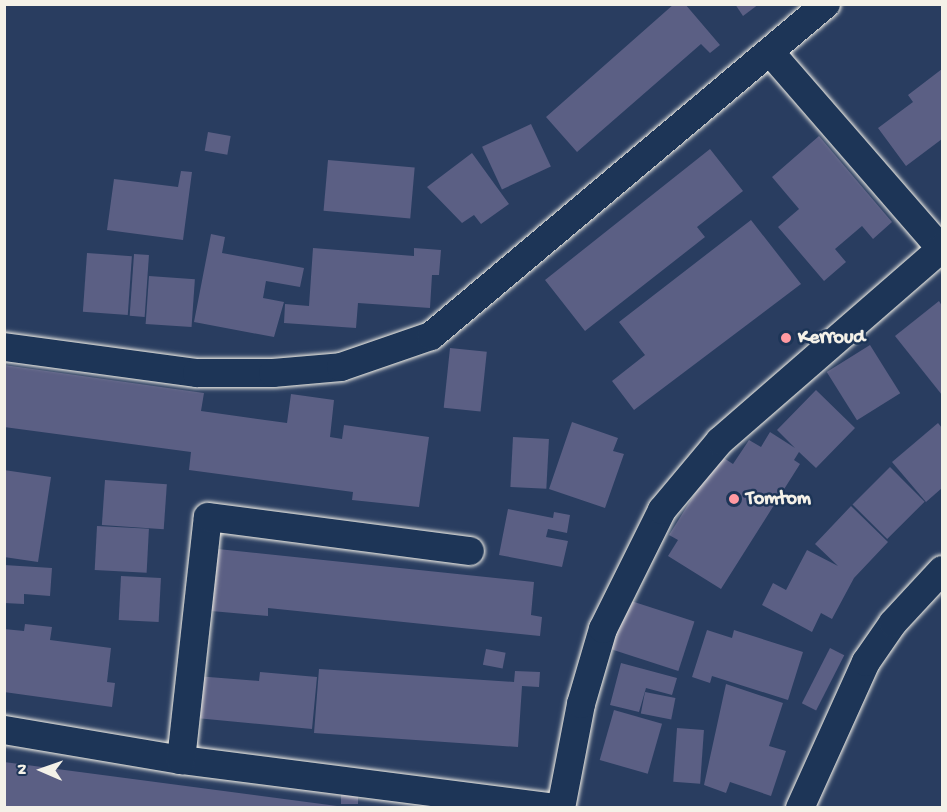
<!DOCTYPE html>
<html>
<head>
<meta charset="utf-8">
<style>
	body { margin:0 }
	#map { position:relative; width:947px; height:812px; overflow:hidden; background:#293d60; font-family:"Gochi Hand",sans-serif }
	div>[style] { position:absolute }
	.building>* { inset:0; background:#5b5f84; transform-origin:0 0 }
	.roads { filter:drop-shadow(0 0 2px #f4f1e8) drop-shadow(0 0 2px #f4f1e8) }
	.street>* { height:28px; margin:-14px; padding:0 14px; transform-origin:14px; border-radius:14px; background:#1d3557 }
	.dots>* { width:16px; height:16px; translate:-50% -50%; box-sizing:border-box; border:3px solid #1d3557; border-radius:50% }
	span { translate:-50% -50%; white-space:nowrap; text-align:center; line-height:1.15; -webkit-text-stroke:5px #1d3557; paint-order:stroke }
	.poi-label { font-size:20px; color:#f4f1e8; font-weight:700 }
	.left { translate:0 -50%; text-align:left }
	.frame { position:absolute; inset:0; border:6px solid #f4f1e8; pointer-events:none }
	.north { position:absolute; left:12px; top:740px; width:60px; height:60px; -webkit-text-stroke:4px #1d3557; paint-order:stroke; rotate:272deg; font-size:16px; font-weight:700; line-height:24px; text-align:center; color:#f4f1e8 }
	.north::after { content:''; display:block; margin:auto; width:21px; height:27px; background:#f4f1e8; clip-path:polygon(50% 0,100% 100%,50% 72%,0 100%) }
</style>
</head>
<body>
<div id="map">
	<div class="building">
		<div style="clip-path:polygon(674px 4px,685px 4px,720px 45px,710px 53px,701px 44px,577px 152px,546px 117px)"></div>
		<div style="clip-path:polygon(735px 4px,759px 4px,743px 16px)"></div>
		<div style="clip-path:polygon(942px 69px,942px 139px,906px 166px,878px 128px,913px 102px,908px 95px)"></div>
		<div style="left:531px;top:124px;width:47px;height:54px;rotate:65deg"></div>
		<div style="left:208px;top:132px;width:23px;height:19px;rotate:10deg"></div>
		<div style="clip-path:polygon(819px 136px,892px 222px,873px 239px,862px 226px,835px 249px,846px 262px,824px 281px,778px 227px,799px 209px,772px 177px)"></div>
		<div style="clip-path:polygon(710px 149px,743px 191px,697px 227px,705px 237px,585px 331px,545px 280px)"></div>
		<div style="clip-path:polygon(472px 153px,509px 204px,481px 224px,474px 215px,462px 223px,427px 187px)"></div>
		<div style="left:328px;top:160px;width:87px;height:51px;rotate:5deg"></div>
		<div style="clip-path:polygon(181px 171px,192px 172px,183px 240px,107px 230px,114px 179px,178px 187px)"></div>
		<div style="clip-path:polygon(751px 220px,801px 284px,634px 410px,612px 381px,645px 355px,619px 322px)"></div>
		<div style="clip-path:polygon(211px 234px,225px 237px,222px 253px,304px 268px,300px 287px,266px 281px,263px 298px,284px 302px,274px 337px,194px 322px)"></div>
		<div style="clip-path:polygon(313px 248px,414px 256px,414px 248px,441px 250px,439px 275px,432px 275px,430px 308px,358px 303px,356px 328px,284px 323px,285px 304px,309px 306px)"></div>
		<div style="left:87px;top:253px;width:45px;height:59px;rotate:4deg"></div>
		<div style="left:134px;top:254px;width:15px;height:62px;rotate:4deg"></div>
		<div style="left:149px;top:276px;width:46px;height:48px;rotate:4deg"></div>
		<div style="clip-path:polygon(939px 301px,942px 306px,942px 395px,895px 336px)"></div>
		<div style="left:870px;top:345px;width:57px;height:51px;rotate:58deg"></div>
		<div style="left:450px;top:348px;width:37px;height:60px;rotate:6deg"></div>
		<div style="clip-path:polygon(4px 365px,204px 393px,201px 411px,287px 423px,291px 394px,334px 400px,330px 437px,342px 439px,344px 425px,429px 437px,419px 507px,352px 500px,353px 492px,189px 470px,191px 452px,4px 427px)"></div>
		<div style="clip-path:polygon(816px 390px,855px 428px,816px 468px,799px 452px,794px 460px,800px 464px,721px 589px,668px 556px,678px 540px,669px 535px,719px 455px,733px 464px,749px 440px,761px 447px,770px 432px,795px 448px,777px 430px)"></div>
		<div style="clip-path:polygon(572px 422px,618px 438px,613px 451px,624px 454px,605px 508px,549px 489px)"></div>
		<div style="clip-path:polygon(938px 423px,942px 428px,942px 488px,926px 502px,892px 462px)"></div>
		<div style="left:513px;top:437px;width:36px;height:50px;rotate:3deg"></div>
		<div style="left:890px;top:467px;width:49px;height:53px;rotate:45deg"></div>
		<div style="clip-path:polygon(4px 470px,51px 477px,38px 562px,4px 557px)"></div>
		<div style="left:105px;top:480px;width:62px;height:45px;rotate:4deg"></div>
		<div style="clip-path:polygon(851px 506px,888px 542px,854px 578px,832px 619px,821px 613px,812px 632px,762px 605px,773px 583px,786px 590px,807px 550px,838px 566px,815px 544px)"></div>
		<div style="clip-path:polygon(508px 509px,553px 518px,554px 512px,570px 515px,567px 533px,548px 529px,546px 537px,568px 541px,562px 567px,499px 555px)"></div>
		<div style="left:97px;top:526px;width:52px;height:44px;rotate:3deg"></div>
		<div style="clip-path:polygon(218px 549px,534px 582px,531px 615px,542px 617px,540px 636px,268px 608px,268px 616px,211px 611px)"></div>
		<div style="clip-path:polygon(4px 565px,52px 568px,50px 596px,24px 594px,24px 604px,4px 603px)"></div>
		<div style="left:121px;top:576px;width:40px;height:44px;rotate:3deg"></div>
		<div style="left:625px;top:599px;width:73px;height:52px;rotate:18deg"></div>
		<div style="clip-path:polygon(25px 624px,52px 627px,50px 640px,111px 648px,107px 682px,115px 683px,112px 707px,4px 692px,4px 629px,24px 631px)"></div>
		<div style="clip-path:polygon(707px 630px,732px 638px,734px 630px,803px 652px,788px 700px,712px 676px,710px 683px,692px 677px)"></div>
		<div style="left:830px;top:648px;width:16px;height:62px;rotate:27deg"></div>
		<div style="left:486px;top:649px;width:20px;height:16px;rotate:11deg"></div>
		<div style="clip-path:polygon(621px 663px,677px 678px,672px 695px,646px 688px,639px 712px,610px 705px)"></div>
		<div style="clip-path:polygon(319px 669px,514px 682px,515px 671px,540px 672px,539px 687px,522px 686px,518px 747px,314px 733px)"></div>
		<div style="clip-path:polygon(260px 672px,317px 677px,312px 729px,196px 718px,196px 676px,259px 681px)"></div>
		<div style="clip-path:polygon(726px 684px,783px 703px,769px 746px,786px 751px,771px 796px,730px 782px,726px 793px,704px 785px)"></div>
		<div style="left:645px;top:692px;width:31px;height:22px;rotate:11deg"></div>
		<div style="left:614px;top:710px;width:50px;height:52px;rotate:16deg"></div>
		<div style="left:677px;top:728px;width:27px;height:54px;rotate:4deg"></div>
		<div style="clip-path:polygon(4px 762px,337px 806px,337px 807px,4px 807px)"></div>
		<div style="left:341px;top:792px;width:17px;height:12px"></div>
	</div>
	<div class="roads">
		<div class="street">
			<div style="left:770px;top:52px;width:262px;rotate:49deg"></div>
			<div style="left:4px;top:347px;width:195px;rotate:7.7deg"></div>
			<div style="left:197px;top:373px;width:76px"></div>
			<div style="left:273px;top:373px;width:68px;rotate:-5deg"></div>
			<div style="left:341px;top:367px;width:95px;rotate:-19deg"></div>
			<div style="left:431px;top:336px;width:516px;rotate:-40.05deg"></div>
			<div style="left:4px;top:730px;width:180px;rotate:9.6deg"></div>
			<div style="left:181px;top:760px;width:379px;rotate:7.3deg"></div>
			<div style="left:181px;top:760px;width:244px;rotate:-83.7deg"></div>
			<div style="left:208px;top:517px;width:264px;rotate:7.4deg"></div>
			<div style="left:561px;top:808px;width:106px;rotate:-79.1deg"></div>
			<div style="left:581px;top:704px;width:78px;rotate:-73.7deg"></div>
			<div style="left:603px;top:629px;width:133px;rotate:-63.6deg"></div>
			<div style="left:662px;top:510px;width:90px;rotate:-50deg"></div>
			<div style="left:720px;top:441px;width:294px;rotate:-41deg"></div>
			<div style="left:800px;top:808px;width:160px;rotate:-65.7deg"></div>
			<div style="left:866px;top:662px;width:47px;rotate:-55.3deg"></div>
			<div style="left:893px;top:623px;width:72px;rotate:-47.2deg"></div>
		</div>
	</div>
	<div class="dots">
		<div style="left:786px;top:338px;background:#ff9aa2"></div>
		<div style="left:734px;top:499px;background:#ff9aa2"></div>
	</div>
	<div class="poi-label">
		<span class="left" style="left:798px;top:338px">Kerroud</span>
		<span class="left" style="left:746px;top:499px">Tomtom</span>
	</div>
	<div class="frame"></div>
	<div class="north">N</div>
</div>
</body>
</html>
